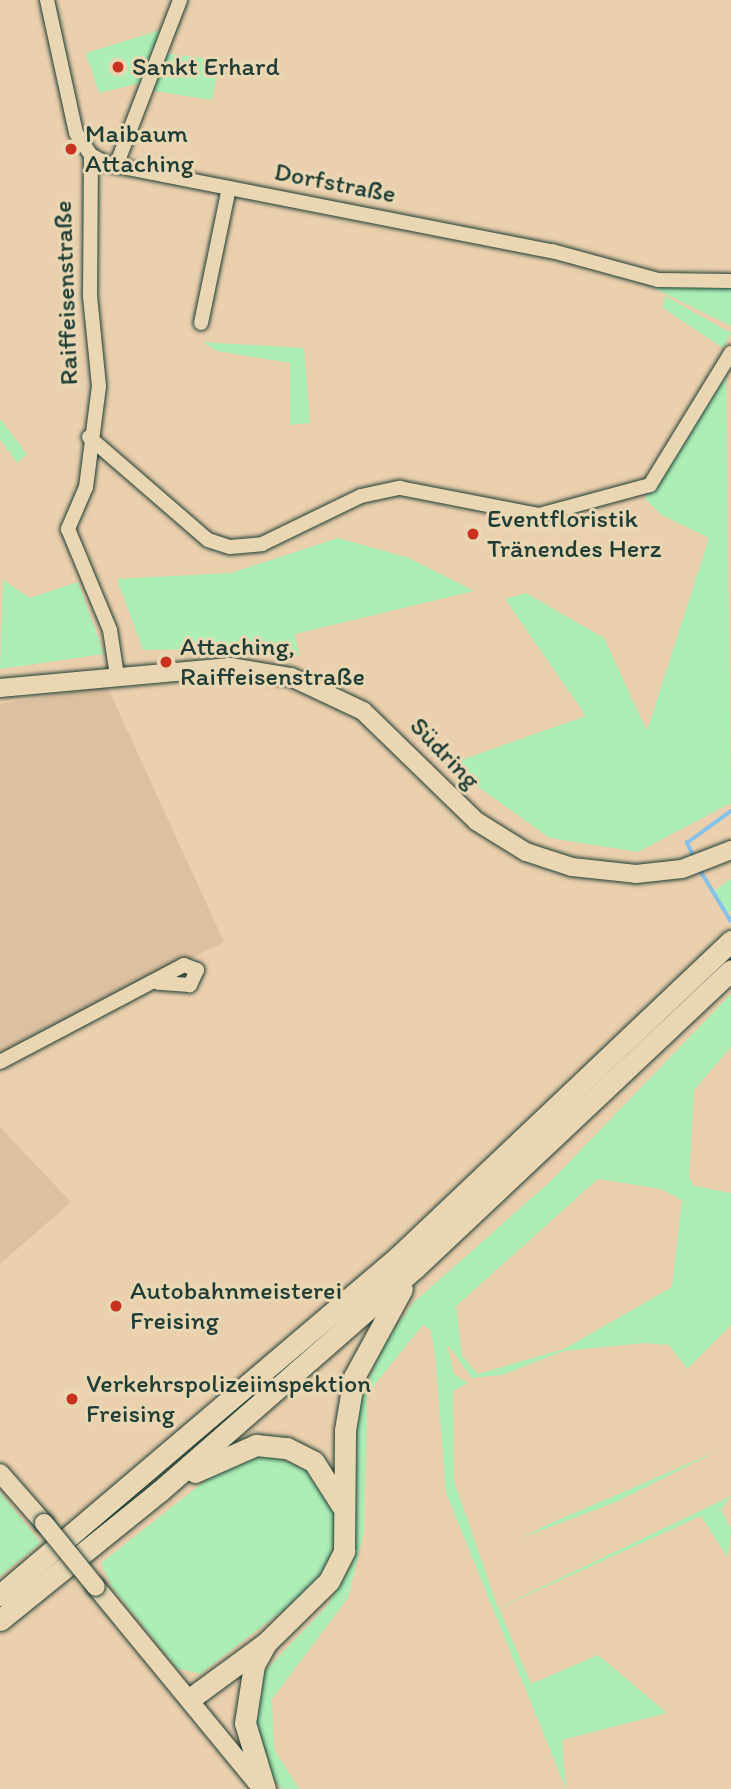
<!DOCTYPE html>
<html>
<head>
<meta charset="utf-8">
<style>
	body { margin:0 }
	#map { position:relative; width:731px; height:1789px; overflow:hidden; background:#ebd0ae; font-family:Itim,sans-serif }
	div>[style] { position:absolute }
	.built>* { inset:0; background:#dcc1a1 }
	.green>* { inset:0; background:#adeeb7 }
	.stream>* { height:3.5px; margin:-1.75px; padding:0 1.75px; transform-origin:1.75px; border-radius:1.75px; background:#89c2e8 }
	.roads { filter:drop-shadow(0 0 2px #1f3d34) drop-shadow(0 0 2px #1f3d34) }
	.minor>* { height:14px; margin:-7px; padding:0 7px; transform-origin:7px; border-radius:7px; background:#e9d7b4 }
	.major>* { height:18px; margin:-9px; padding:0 9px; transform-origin:9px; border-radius:9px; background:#e9d7b4 }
	.highway>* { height:21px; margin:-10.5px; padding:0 10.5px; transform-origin:10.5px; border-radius:10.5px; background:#e9d7b4 }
	.bridges { filter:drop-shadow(0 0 2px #1f3d34) drop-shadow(0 0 2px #1f3d34) }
	.major-bridge>* { height:18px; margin:-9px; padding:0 9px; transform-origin:9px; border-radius:9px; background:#e9d7b4 }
	.dots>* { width:19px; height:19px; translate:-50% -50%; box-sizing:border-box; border:4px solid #e9d7b4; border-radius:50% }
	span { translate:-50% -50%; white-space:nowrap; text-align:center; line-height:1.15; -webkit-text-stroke:6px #e9d7b4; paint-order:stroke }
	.poi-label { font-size:26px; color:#1f3d34 }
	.left { translate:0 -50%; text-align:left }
	.street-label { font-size:26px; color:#1f3d34 }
</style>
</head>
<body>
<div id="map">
	<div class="built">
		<div style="clip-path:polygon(107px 686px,224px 942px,0 1053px,0 704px)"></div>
		<div style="clip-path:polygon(0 1127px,71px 1202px,0 1264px)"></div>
	</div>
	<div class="green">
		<div style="clip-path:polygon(161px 30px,141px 83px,99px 93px,86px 53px)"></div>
		<div style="clip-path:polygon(162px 53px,220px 60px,212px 100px,147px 90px)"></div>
		<div style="clip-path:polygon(654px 285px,731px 287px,731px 326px,656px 289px)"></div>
		<div style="clip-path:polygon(665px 296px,731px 333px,723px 348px,663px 308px)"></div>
		<div style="clip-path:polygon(203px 342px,304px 348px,310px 423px,290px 425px,290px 363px,217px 351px)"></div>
		<div style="clip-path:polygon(726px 377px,731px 803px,638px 852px,550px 838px,447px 765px,586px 716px,505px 599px,526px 593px,604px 638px,647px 731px,709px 538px,660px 514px,645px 498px)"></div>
		<div style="clip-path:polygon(0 419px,27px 454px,17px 463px,0 439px)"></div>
		<div style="clip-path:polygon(338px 538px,409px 558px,474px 591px,295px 634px,299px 656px,257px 648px,143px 650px,117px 579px,231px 573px)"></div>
		<div style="clip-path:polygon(3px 580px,30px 598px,78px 582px,104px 654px,0 669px)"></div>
		<div style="clip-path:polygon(731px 879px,731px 911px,728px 913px,714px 891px)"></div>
		<div style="clip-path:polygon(evenodd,731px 994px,731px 1047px,694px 1090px,689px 1178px,694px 1186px,731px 1193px,731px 1325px,687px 1369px,669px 1345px,645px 1343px,564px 1351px,502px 1375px,472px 1378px,447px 1344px,454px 1374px,468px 1383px,453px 1391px,454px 1481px,498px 1608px,731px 1496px,721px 1510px,731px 1529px,728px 1558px,701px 1516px,499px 1608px,531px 1684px,598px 1655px,667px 1713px,562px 1740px,566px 1789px,446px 1493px,436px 1363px,431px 1330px,423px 1325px,367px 1394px,364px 1532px,348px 1598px,272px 1699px,274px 1749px,299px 1789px,282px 1789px,266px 1769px,253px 1728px,261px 1675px,327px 1606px,352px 1564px,358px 1404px,384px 1344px,413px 1303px,552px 1180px,731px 994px,598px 1179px,661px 1189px,682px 1200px,672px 1287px,564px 1349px,478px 1374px,462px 1356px,456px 1306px,598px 1179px)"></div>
		<div style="clip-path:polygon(718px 1451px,616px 1502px,521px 1538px,551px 1523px)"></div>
		<div style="clip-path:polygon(272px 1455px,313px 1473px,334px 1504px,336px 1540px,327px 1565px,311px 1589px,200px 1674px,177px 1668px,112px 1587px,101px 1563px,225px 1465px)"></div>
		<div style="clip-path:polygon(0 1492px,41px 1543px,0 1576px)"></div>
	</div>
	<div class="stream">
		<div style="left:694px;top:858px;width:17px;rotate:-115deg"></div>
		<div style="left:687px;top:843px;width:54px;rotate:-36deg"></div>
		<div style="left:699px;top:868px;width:62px;rotate:58.9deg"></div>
	</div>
	<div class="roads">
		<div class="minor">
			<div style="left:47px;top:0;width:136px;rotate:77.7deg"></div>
			<div style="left:76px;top:133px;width:27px;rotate:56deg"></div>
			<div style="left:91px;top:155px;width:18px;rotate:29deg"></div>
			<div style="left:107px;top:164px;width:453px;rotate:11.1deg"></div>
			<div style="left:552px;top:251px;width:110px;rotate:15.3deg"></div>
			<div style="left:658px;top:280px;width:73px;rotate:0.8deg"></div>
			<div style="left:91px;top:155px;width:141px;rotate:90.4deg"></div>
			<div style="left:90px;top:296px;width:90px;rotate:84.3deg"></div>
			<div style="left:99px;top:386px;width:102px;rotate:97.3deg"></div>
			<div style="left:86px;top:487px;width:46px;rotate:113.2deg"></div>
			<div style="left:68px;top:529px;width:109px;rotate:67.4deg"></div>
			<div style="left:110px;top:630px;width:47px;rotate:81.3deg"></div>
			<div style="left:116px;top:166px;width:178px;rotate:-68.9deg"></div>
			<div style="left:201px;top:323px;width:138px;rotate:-78.3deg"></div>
			<div style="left:89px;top:437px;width:157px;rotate:40.9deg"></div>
			<div style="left:208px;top:540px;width:23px;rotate:18deg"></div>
			<div style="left:230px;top:547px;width:32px;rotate:-5deg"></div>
			<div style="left:262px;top:544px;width:110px;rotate:-25.9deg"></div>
			<div style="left:361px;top:496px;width:40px;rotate:-12deg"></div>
			<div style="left:400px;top:488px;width:142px;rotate:11deg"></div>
			<div style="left:539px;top:515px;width:115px;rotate:-15.1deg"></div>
			<div style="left:650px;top:485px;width:155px;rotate:-58.5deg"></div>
			<div style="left:0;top:1062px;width:208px;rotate:-27.8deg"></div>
			<div style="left:184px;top:965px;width:14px;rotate:21deg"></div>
			<div style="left:197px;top:970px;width:17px;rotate:115deg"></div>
			<div style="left:190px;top:985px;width:32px;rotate:-176deg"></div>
		</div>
		<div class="major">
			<div style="left:0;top:688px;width:231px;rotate:-5.2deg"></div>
			<div style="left:230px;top:667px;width:62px;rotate:9.3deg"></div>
			<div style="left:291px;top:677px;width:80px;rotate:25.3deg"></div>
			<div style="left:363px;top:711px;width:158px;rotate:44.2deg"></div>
			<div style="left:476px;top:821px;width:59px;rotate:31.8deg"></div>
			<div style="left:526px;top:852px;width:48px;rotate:18.1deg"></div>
			<div style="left:572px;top:867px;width:64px;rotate:6.2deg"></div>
			<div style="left:636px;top:874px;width:46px;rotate:-6.2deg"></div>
			<div style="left:682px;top:869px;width:53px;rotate:-21.2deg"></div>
			<div style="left:0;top:1473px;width:67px;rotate:48.7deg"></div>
			<div style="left:96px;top:1587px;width:261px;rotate:50.6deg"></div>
		</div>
		<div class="highway">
			<div style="left:195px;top:1472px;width:67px;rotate:-23.9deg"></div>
			<div style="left:256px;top:1445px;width:31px;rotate:6deg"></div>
			<div style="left:287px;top:1448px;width:30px;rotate:27deg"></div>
			<div style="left:314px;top:1462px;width:52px;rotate:57.5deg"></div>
			<div style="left:0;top:1595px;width:524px;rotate:-40.35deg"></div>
			<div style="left:399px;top:1256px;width:458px;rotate:-43.5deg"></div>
			<div style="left:0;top:1620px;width:206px;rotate:-38.9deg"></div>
			<div style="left:160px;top:1491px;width:339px;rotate:-41.2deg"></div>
			<div style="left:415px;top:1268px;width:434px;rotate:-43.3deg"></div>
			<div style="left:265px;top:1645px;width:23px;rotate:119deg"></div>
			<div style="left:254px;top:1665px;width:59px;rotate:98.8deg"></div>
			<div style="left:245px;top:1723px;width:69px;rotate:73.1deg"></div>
			<div style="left:191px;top:1698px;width:93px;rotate:-36.3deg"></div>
			<div style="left:266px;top:1643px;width:88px;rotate:-44.5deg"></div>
			<div style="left:329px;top:1581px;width:34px;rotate:-63deg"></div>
			<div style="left:344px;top:1551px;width:121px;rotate:-89.5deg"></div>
			<div style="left:345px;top:1430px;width:54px;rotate:-80.4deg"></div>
			<div style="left:354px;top:1377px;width:100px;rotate:-61.4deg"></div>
		</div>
	</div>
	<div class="bridges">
		<div class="major-bridge">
			<div style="left:44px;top:1523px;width:82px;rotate:50.9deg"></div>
		</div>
	</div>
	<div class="dots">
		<div style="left:118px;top:67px;background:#c8321e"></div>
		<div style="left:71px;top:149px;background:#c8321e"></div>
		<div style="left:473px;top:534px;background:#c8321e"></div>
		<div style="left:166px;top:662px;background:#c8321e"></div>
		<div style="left:116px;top:1306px;background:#c8321e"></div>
		<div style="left:72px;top:1399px;background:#c8321e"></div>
	</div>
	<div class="poi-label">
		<span class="left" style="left:132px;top:67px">Sankt Erhard</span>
		<span class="left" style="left:85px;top:149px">Maibaum<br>Attaching</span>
		<span class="left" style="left:487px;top:534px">Eventfloristik<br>Tränendes Herz</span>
		<span class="left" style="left:180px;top:662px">Attaching,<br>Raiffeisenstraße</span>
		<span class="left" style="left:130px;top:1306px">Autobahnmeisterei<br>Freising</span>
		<span class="left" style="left:86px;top:1399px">Verkehrspolizeiinspektion<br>Freising</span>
	</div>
	<div class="street-label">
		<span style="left:335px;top:183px;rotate:11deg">Dorfstraße</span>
		<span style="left:66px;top:293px;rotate:-92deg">Raiffeisenstraße</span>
		<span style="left:445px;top:753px;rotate:46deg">Südring</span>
	</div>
</div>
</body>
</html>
